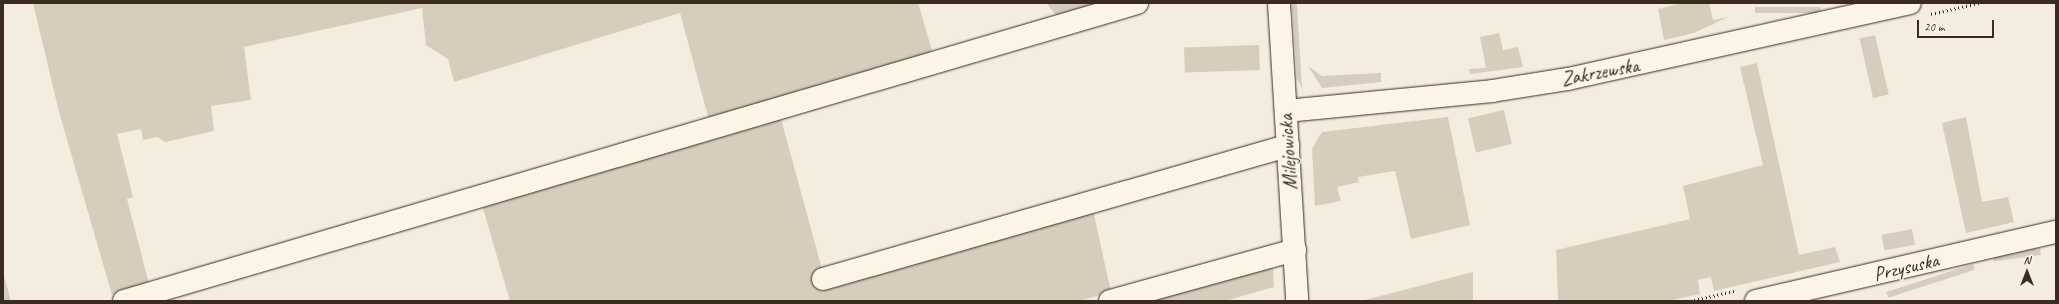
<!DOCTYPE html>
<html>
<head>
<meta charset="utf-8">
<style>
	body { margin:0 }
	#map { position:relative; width:2059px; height:304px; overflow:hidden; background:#f4eddd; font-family:Caveat,sans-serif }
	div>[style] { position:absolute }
	.green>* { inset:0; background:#d6cdbd; transform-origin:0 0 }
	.path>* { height:2.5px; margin-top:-1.25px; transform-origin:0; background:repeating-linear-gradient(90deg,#3b2a1e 0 1px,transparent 0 4px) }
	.roads { filter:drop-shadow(0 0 1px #3b2a1e) drop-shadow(0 0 1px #3b2a1e) }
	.minor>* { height:22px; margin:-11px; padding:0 11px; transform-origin:11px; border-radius:11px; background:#fcf5e5 }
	span { translate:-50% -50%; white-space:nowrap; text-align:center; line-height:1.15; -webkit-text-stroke:3px #fcf5e5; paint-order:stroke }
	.street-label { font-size:20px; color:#3b2a1e }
	.frame { position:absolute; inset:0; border:4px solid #3b2a1e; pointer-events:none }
	.north { position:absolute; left:2007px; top:252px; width:40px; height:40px; -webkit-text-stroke:3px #fcf5e5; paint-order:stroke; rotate:0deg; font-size:11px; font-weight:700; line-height:16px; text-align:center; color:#3b2a1e }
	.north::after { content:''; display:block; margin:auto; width:14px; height:18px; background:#3b2a1e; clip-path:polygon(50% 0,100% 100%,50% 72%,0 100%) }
	.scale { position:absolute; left:1917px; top:20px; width:77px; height:18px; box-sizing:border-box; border:2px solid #3b2a1e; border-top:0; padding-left:5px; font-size:12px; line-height:14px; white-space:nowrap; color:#3b2a1e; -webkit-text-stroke:3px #fcf5e5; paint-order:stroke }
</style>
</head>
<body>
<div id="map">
	<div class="green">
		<div style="clip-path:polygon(33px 3px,918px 3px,933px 54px,709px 120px,680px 13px,454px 82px,448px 59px,426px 45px,422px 8px,244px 47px,251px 100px,211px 106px,214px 131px,165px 142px,158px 137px,143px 140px,141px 129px,117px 134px,133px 197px,127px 199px,149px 284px,112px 295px,59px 112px)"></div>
		<div style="clip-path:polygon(1046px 3px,1114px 3px,1059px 19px)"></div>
		<div style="clip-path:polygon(1292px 3px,1297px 3px,1302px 89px,1297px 78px)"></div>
		<div style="clip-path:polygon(1682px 3px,1709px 3px,1713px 20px,1728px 17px,1694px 33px,1664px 40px,1658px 9px)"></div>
		<div style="left:1821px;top:7px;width:6px;height:66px;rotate:90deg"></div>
		<div style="clip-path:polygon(1499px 33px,1503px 50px,1518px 47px,1523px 67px,1470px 74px,1469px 69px,1486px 68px,1480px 37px)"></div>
		<div style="left:1875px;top:35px;width:61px;height:16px;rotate:77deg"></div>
		<div style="left:1259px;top:45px;width:25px;height:75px;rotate:88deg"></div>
		<div style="clip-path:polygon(1757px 63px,1799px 255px,1835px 247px,1840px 262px,1714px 291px,1711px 277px,1698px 280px,1700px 294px,1668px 301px,1558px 301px,1556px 250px,1690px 219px,1683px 186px,1763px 165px,1740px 67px)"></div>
		<div style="clip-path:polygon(1308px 66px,1322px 76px,1381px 73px,1381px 82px,1322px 88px)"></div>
		<div style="left:1504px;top:110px;width:35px;height:37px;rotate:77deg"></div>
		<div style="clip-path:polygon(1448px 117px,1470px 225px,1411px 239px,1395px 171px,1358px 177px,1359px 182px,1337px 187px,1341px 201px,1315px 206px,1312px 149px,1322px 132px)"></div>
		<div style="clip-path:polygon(1966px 117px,1982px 202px,2008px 197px,2014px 222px,1966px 233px,1942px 123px)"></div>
		<div style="clip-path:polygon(781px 119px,822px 269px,1093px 210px,1111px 292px,1079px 301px,510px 301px,482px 205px)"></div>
		<div style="left:1912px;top:229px;width:16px;height:31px;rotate:79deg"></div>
		<div style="left:2040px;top:248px;width:7px;height:48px;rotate:82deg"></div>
		<div style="left:1973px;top:264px;width:6px;height:91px;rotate:72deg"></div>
		<div style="clip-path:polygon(1264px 268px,1273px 268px,1274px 287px,1225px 301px,1139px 301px)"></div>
		<div style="clip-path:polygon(3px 272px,11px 301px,3px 301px)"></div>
		<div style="clip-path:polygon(1473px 272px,1473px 301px,1361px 301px)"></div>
	</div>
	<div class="path">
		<div style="left:1931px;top:14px;width:49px;rotate:-12.9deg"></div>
		<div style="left:1690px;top:301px;width:45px;rotate:-12.8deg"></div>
	</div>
	<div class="roads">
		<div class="minor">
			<div style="left:1279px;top:3px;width:299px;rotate:86.5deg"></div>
			<div style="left:1286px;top:111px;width:207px;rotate:-5.5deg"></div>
			<div style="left:1492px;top:91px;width:77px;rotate:-9deg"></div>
			<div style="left:1568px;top:79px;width:350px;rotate:-12.5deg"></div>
			<div style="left:823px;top:279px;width:484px;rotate:-16deg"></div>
			<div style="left:124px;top:301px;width:1056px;rotate:-16.39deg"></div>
			<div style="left:1110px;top:301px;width:192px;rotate:-15.4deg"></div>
			<div style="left:1756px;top:301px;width:308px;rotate:-13deg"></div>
		</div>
	</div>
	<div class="street-label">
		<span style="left:1600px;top:72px;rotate:-11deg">Zakrzewska</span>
		<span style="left:1288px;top:152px;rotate:-94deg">Milejowicka</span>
		<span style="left:1906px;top:267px;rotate:-13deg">Przysuska</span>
	</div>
	<div class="frame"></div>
	<div class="north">N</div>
	<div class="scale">20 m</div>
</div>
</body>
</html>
